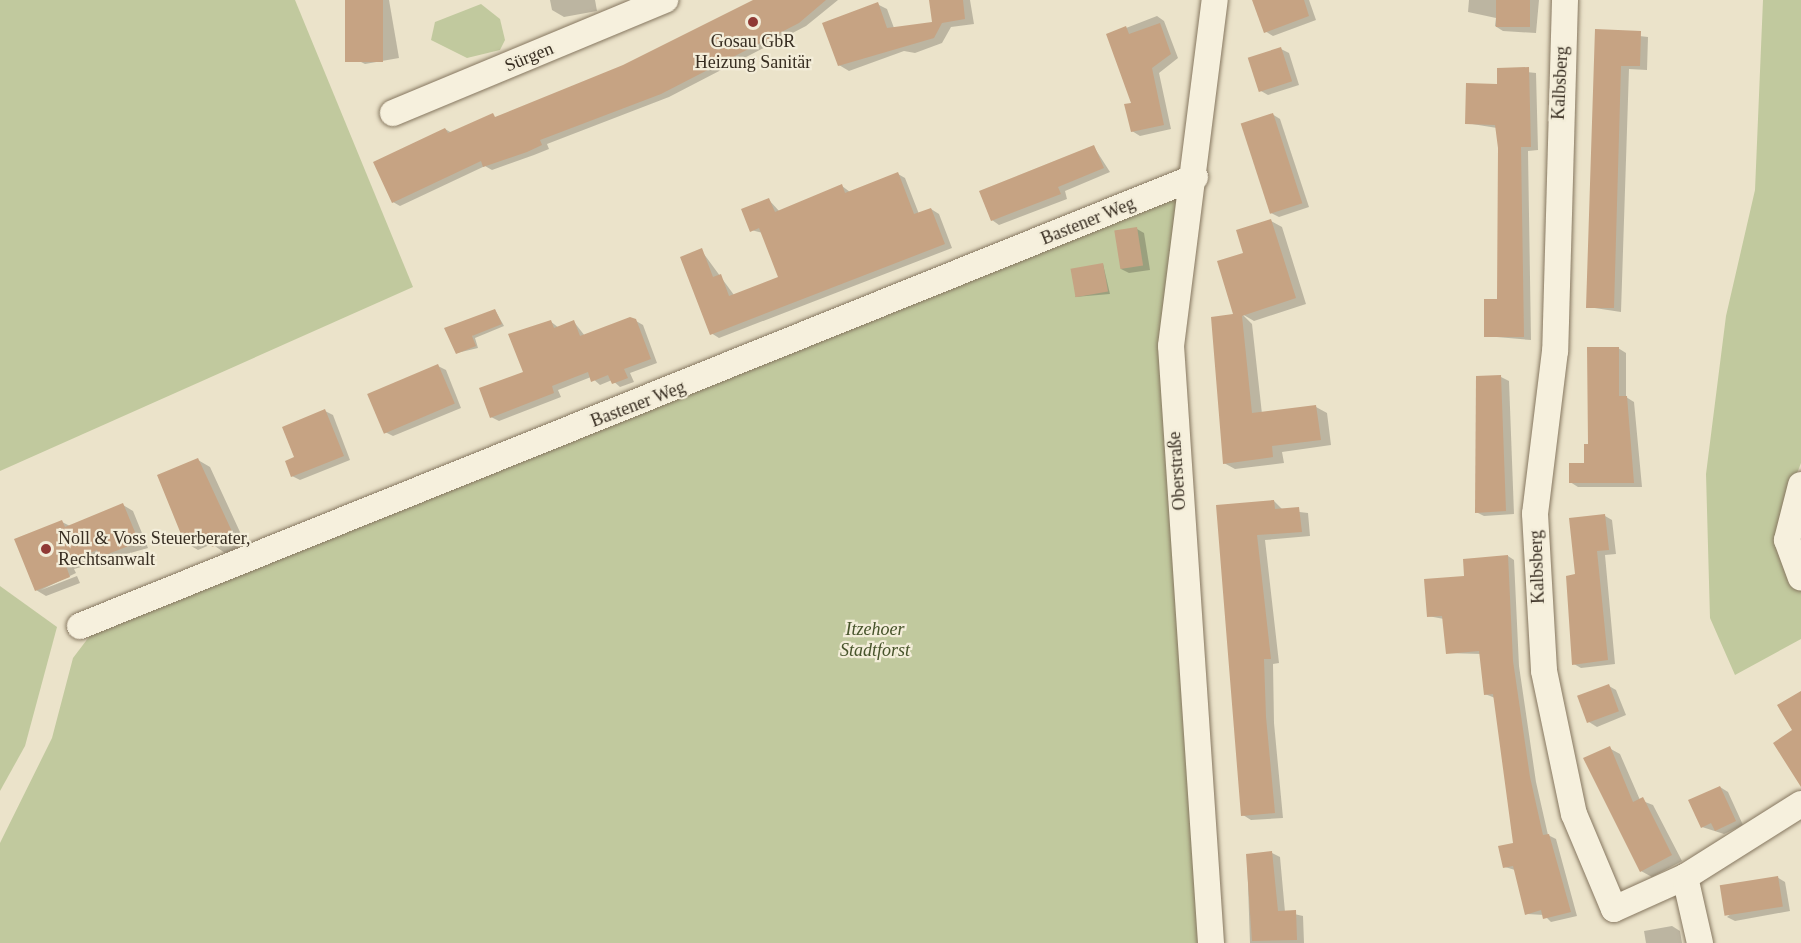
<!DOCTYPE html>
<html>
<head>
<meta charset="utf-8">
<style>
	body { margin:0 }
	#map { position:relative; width:1801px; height:943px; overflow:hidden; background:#ebe3ca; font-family:Georgia,serif }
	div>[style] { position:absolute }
	.green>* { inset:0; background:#c1c99e }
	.shadow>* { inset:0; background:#0003 }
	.building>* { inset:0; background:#c6a383; transform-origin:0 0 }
	.roads { filter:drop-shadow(0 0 2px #867760) drop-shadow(0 0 2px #867760) }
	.minor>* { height:26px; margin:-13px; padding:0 13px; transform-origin:13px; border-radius:13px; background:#f6f0dd }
	.dots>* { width:16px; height:16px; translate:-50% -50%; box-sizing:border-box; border:3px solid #f3edd9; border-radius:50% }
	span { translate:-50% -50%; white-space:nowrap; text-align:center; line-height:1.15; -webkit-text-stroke:4.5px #f3edd9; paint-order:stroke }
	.poi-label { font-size:18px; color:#382e22 }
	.left { translate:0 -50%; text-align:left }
	.street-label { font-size:18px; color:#382e22 }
	.park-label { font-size:18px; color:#46532a; font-style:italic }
</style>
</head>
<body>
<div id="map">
	<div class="green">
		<div style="clip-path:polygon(0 0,295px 0,413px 287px,0 471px)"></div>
		<div style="clip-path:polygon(1763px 0,1801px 0,1801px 463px,1784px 507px,1801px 588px,1801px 639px,1735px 675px,1710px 618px,1706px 474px,1726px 316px,1755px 190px)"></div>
		<div style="clip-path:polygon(481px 4px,500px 19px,505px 40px,500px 50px,467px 58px,431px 40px,435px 22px)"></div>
		<div style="clip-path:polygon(1180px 186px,1158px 344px,1201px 943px,0 943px,0 843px,52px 738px,73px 658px,95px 629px)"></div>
		<div style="clip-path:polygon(0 586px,57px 627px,25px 746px,0 791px)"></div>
	</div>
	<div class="shadow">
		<div style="clip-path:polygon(347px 0,389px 0,399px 58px,365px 64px,357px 60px)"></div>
		<div style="clip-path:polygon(550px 0,595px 0,597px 11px,564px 17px,552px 10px)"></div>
		<div style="clip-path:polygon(758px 0,838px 0,806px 26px,669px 97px,547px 144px,549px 149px,534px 155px,492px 170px,485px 166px,400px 206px,393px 202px,445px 129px,452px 133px,498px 117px,624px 66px)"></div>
		<div style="clip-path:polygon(930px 0,970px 0,974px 24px,951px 27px,942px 43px,915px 53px,904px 51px,849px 71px,839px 65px,877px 4px,887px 9px,894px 28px,933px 23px)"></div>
		<div style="clip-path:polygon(1259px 0,1309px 0,1316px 20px,1273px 36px,1265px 31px)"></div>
		<div style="clip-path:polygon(1469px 0,1539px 0,1536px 33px,1503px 31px,1495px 26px,1496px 18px,1468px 12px)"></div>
		<div style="clip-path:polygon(1157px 16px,1164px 21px,1178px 58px,1159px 73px,1171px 129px,1140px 136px,1132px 131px,1133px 104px,1108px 35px)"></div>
		<div style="clip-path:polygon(1596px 31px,1648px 37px,1647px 70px,1629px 69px,1621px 312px,1588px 307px)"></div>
		<div style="clip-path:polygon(1281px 49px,1289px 53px,1299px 85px,1268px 95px,1261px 91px)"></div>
		<div style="clip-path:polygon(1499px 69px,1536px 73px,1538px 150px,1528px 151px,1531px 340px,1485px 336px,1499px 301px,1499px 148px,1497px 128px,1466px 123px,1499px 86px)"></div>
		<div style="clip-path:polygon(1272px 114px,1280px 119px,1309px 207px,1279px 217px,1271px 213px)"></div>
		<div style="clip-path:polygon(1094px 147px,1110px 172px,1065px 191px,1067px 199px,999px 225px,992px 220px)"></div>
		<div style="clip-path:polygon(898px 174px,905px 178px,919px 214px,931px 209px,939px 214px,952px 248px,719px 338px,711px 333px,701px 250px,734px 295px,780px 278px,763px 233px,751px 230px,769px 200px,780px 212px,842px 186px,850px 192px)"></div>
		<div style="clip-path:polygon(1271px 221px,1282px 227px,1306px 304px,1254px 321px,1242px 314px,1252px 324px,1262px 414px,1316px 407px,1327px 413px,1331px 445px,1282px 452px,1284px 463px,1235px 469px,1224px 463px,1235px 315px,1245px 254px)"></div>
		<div style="clip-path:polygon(1137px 229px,1144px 233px,1150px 270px,1129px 273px,1121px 269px)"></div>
		<div style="clip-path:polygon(1103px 264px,1110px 294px,1075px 297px)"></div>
		<div style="clip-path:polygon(495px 310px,504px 326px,475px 338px,478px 348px,457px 353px)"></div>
		<div style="clip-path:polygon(550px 321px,559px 328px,574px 322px,585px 336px,636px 321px,643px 325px,657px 363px,630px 373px,634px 382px,620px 387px,612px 380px,600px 385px,591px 377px,558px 390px,561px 397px,499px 421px,491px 417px,525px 372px)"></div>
		<div style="clip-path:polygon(1618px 348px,1626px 353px,1626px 397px,1634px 402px,1642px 487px,1578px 487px,1570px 482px,1585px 465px)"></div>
		<div style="clip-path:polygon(438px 366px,446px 370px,461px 408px,393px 436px,385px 432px)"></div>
		<div style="clip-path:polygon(1501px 377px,1509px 381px,1514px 514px,1484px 516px,1476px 512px)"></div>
		<div style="clip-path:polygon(325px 411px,333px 415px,350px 460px,300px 480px,292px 476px,296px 458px)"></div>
		<div style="clip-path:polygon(198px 460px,210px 467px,246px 545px,225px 553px,212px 544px,198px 550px,186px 543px)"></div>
		<div style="clip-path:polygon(1274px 501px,1283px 510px,1308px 513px,1310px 536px,1265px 540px,1279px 663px,1273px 664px,1274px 723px,1283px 818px,1251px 820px,1243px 815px,1217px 506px)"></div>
		<div style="clip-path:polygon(123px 505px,133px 511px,148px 548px,74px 569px,76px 573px,41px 590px,77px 576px,80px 583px,46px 596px,36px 590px,62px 522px,70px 526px)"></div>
		<div style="clip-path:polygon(1605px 516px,1612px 520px,1616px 554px,1605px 555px,1615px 664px,1581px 668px,1574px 664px,1576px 576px)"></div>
		<div style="clip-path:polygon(1508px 556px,1514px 560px,1519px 666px,1536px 782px,1548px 835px,1556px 839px,1577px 916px,1551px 922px,1544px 915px,1527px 914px,1515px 870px,1505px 867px,1515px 844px,1495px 698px,1485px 694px,1481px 654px,1447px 653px,1444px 619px,1428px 616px,1466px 578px)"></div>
		<div style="clip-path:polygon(1609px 686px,1616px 690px,1626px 715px,1597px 727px,1589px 722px)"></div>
		<div style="clip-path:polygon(1609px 748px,1620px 754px,1640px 800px,1653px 805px,1682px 861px,1652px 877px,1641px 871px)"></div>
		<div style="clip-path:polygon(1720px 787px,1728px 792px,1743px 825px,1724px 834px,1702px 827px)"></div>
		<div style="clip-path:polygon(1272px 853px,1280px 857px,1285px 912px,1303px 916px,1304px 943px,1250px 943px,1247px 856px)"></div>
		<div style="clip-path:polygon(1777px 877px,1785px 882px,1790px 911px,1735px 921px,1727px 917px)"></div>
		<div style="clip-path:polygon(1672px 926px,1680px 931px,1682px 943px,1646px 943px,1644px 931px)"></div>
	</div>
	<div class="building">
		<div style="left:345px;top:0;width:38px;height:62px"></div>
		<div style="clip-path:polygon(753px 0,826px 0,799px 23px,661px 94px,540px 140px,542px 145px,527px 152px,483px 167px,481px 161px,392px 203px,373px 162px,445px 128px,448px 133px,493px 113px,495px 117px,623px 65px)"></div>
		<div style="clip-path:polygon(929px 0,963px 0,965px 19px,942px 23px,934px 38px,838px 66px,822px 23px,878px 2px,887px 28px,932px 22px)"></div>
		<div style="clip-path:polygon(1252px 0,1304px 0,1309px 16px,1264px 33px)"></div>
		<div style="left:1496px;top:0;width:34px;height:27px"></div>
		<div style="clip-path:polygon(1160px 23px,1171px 54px,1152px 68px,1164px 125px,1131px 132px,1124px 104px,1131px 103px,1106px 34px,1126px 26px,1129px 34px)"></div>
		<div style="clip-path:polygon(1595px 29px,1641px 31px,1640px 66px,1621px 66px,1614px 308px,1586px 308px)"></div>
		<div style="left:1281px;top:47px;width:36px;height:35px;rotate:72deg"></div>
		<div style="clip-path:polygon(1529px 67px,1531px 147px,1521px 147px,1524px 337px,1484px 337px,1484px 299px,1497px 299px,1498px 148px,1495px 125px,1465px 124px,1466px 83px,1497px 84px,1497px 68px)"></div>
		<div style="left:1273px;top:113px;width:95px;height:34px;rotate:72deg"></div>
		<div style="clip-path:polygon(1094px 145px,1104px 168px,1058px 187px,1061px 194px,991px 221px,979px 191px)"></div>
		<div style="clip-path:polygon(898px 172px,914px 214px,931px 208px,945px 244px,710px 335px,680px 257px,702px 248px,713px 277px,721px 274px,729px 296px,778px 277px,759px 228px,750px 232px,741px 209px,769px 198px,775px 212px,842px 184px,845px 193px)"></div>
		<div style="clip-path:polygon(1271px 219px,1296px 298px,1242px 316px,1252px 413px,1316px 405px,1321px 440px,1272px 446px,1273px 457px,1223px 464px,1211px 317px,1233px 314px,1217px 261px,1243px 253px,1236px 230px)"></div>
		<div style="left:1137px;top:227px;width:39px;height:23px;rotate:81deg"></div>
		<div style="left:1103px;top:263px;width:29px;height:33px;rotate:80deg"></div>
		<div style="clip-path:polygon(495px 309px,502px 324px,472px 336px,476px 346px,456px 354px,444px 328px)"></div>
		<div style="clip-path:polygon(630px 317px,636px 319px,651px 359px,624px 369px,628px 378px,612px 384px,608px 375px,591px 382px,588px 372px,552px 386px,554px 393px,490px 418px,479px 388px,523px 372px,508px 334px,551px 320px,554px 328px,574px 320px,580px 336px)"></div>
		<div style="clip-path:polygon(1587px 347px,1619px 347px,1619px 396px,1627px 396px,1634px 483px,1569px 483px,1569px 463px,1584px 463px,1584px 444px,1588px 444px)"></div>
		<div style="left:438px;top:364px;width:43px;height:77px;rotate:67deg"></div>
		<div style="clip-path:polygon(1501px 375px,1506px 511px,1475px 513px,1476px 376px)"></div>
		<div style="clip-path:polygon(325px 409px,344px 456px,291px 477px,285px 461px,294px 457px,282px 427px)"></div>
		<div style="clip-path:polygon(198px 458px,235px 538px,212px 547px,207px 535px,185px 544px,157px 475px)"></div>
		<div style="clip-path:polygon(1274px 500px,1275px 509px,1299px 507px,1302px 532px,1257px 535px,1271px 659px,1264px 659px,1266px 717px,1275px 813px,1241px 816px,1216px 505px)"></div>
		<div style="clip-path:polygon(123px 503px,139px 542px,100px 557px,97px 550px,65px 563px,70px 577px,35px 591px,14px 539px,62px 520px,65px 527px)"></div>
		<div style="clip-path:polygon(1605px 514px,1609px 550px,1597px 551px,1608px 660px,1572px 665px,1566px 576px,1575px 574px,1569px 518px)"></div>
		<div style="clip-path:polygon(1508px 555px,1513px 661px,1530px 777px,1543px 835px,1549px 834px,1571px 912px,1543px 919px,1541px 910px,1525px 915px,1513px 866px,1503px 868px,1498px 846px,1513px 843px,1493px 694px,1484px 695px,1479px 651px,1446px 654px,1442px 616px,1427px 617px,1424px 579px,1464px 576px,1463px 559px)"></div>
		<div style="left:1609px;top:684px;width:29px;height:34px;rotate:70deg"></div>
		<div style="clip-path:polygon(1801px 691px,1801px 787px,1773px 743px,1792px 730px,1777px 705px)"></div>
		<div style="clip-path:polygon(1610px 746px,1633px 802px,1643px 797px,1672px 855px,1640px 872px,1583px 758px)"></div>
		<div style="clip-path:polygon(1720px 786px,1736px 821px,1715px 831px,1711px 823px,1701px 828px,1688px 800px)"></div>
		<div style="clip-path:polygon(1272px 851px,1278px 911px,1296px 910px,1297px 940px,1252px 941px,1246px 854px)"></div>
		<div style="left:1778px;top:876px;width:31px;height:59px;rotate:81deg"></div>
	</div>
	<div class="roads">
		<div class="minor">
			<div style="left:1565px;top:0;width:351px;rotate:91.6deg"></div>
			<div style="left:1555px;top:351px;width:164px;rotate:97deg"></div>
			<div style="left:1535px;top:514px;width:157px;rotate:86.7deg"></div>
			<div style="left:1544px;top:671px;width:146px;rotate:78.2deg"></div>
			<div style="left:1574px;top:814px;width:103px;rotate:67.2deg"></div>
			<div style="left:1614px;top:909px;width:78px;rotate:-24.3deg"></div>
			<div style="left:1685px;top:877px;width:137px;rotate:-32.2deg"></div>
			<div style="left:393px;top:113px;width:295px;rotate:-22.6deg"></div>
			<div style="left:1801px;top:485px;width:57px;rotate:104.3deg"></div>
			<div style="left:1787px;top:540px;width:40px;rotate:69.8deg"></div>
			<div style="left:80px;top:626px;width:1202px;rotate:-21.93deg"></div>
			<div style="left:1685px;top:877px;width:68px;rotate:77.2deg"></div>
			<div style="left:1211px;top:943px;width:598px;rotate:-93.83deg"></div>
			<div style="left:1171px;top:346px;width:349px;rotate:-82.8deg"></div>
		</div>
	</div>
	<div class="dots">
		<div style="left:753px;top:22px;background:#903a35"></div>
		<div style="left:46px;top:549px;background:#903a35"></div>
	</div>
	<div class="poi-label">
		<span style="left:753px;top:52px">Gosau GbR<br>Heizung Sanitär</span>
		<span class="left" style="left:58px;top:549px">Noll &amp; Voss Steuerberater,<br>Rechtsanwalt</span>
	</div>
	<div class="street-label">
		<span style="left:529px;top:57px;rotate:-22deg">Sürgen</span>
		<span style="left:1560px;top:83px;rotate:-87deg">Kalbsberg</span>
		<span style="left:1088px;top:221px;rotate:-22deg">Bastener Weg</span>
		<span style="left:638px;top:404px;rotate:-21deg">Bastener Weg</span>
		<span style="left:1177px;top:471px;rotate:-94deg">Oberstraße</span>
		<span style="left:1537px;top:567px;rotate:-92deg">Kalbsberg</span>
	</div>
	<div class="park-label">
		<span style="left:875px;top:640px">Itzehoer<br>Stadtforst</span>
	</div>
</div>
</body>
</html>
